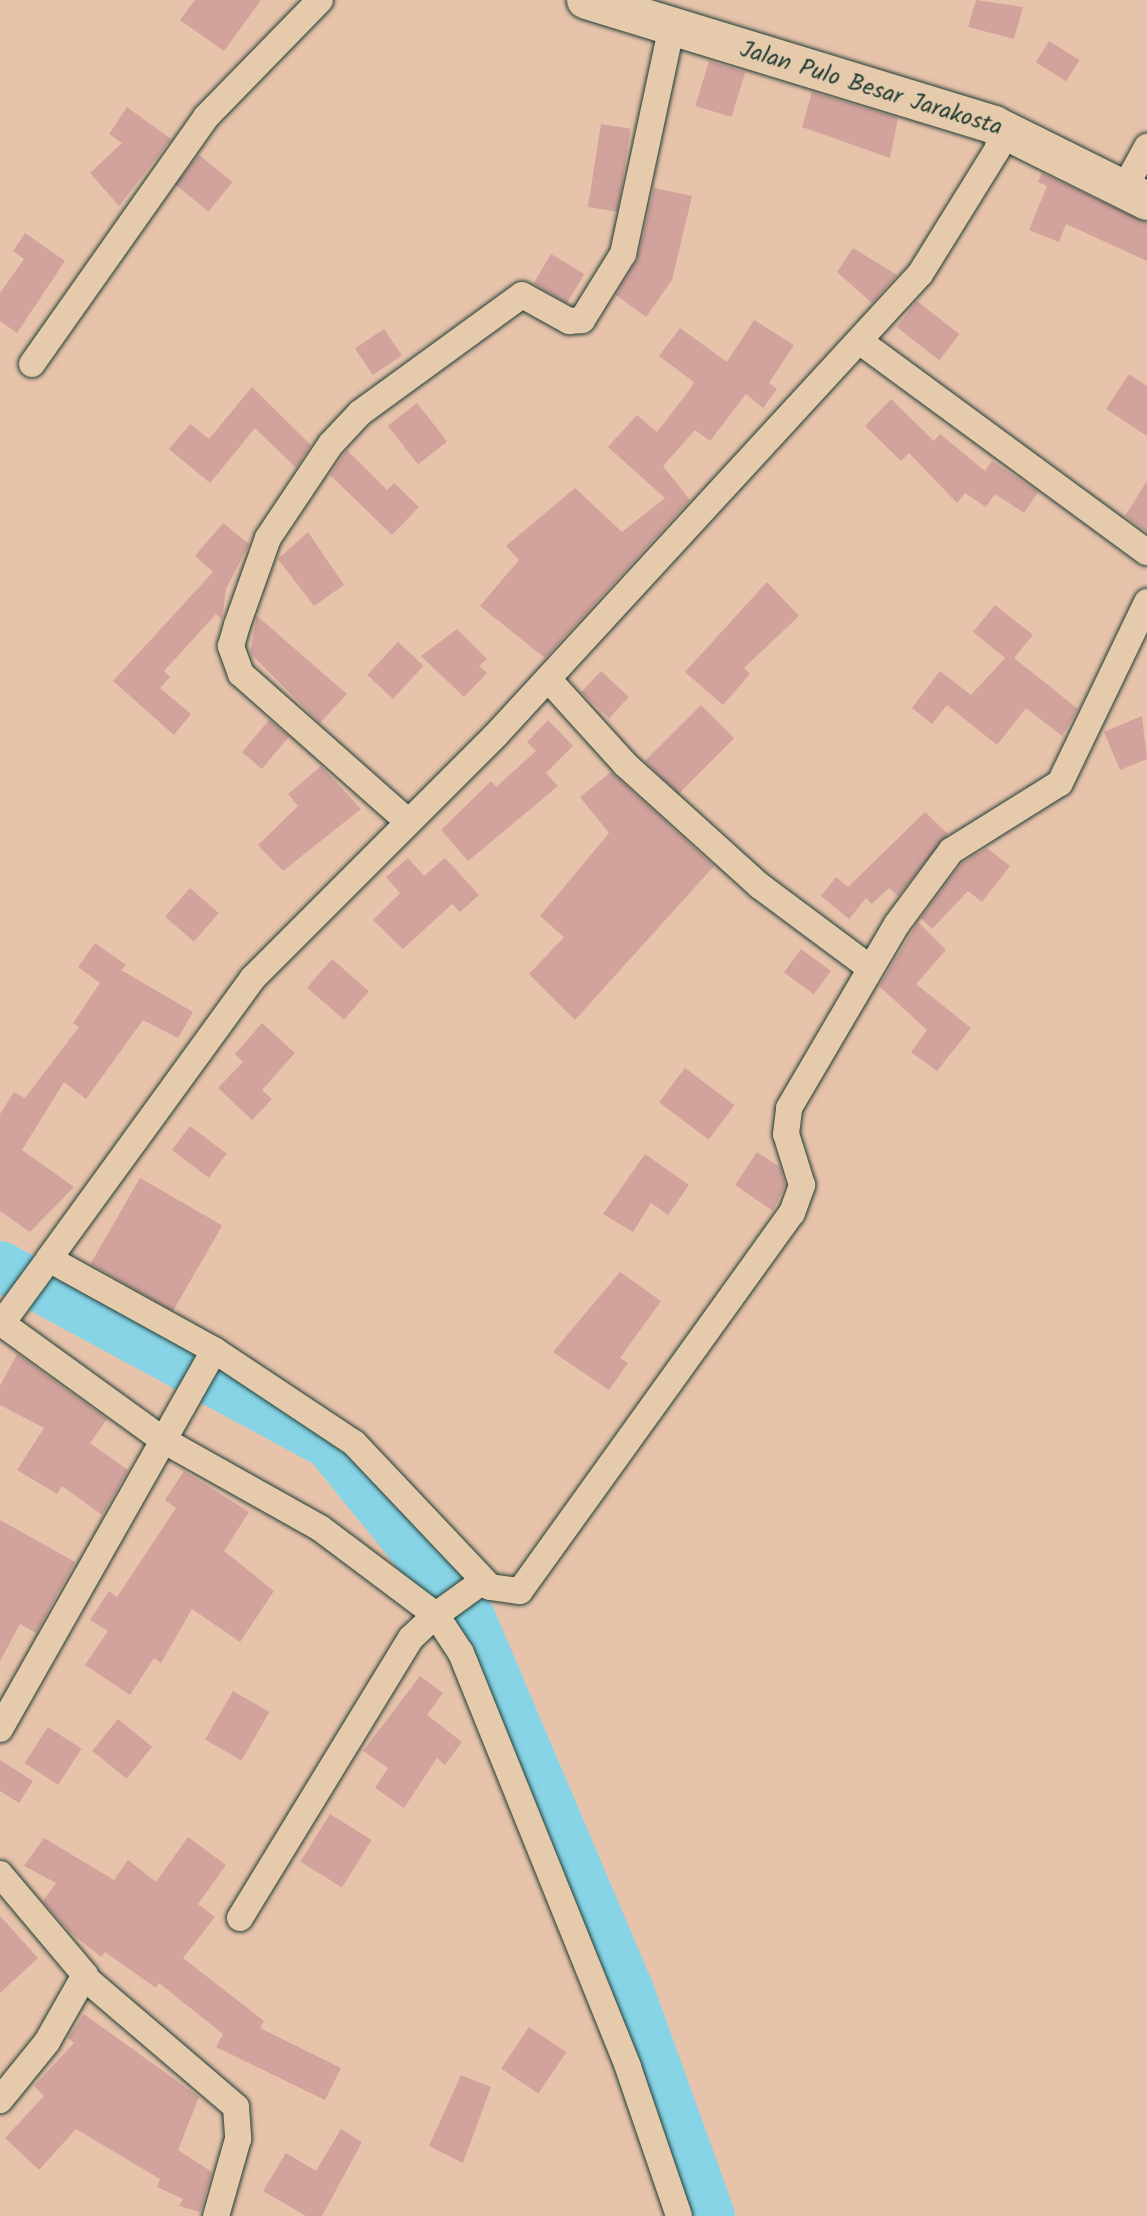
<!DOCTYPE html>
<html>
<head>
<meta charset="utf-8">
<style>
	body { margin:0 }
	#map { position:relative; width:1147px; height:2216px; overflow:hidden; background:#e8c3ac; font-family:Kalam,sans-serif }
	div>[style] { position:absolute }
	.river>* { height:50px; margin:-25px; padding:0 25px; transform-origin:25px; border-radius:25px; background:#88d4e7 }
	.building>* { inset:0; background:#d2a29c; transform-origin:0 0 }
	.roads { filter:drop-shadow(0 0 2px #1f3d34) drop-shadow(0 0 2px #1f3d34) }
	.street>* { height:26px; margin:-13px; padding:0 13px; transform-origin:13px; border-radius:13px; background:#e5caac }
	.secondary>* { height:38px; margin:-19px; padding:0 19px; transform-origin:19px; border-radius:19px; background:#e5caac }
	span { translate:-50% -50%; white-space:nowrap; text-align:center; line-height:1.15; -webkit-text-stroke:6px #e5caac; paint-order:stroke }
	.street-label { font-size:24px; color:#1f3d34 }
</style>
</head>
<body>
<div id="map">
	<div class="river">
		<div style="left:0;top:1266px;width:374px;rotate:28.4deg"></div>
		<div style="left:329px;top:1444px;width:225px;rotate:50.9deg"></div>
		<div style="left:471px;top:1619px;width:401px;rotate:67deg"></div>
		<div style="left:628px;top:1988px;width:242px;rotate:70.2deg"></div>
	</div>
	<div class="building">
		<div style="clip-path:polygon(195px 0,261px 0,224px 51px,180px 20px)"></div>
		<div style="clip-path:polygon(976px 0,1023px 7px,1014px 39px,968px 27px)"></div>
		<div style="left:1049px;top:41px;width:36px;height:25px;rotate:32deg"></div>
		<div style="left:709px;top:61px;width:38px;height:47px;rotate:17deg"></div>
		<div style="clip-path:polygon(812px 92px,898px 118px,890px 158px,802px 127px)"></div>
		<div style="clip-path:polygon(127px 107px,171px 139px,119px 206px,90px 173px,122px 143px,109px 134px)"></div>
		<div style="left:601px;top:124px;width:30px;height:84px;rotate:9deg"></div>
		<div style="left:199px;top:155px;width:43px;height:38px;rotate:39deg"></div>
		<div style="clip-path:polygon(1042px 173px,1147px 223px,1147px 261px,1066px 224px,1059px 242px,1029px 230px,1047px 186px,1038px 182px)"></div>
		<div style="clip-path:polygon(654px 188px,692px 196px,672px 280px,646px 317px,616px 295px,638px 258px)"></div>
		<div style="clip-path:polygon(25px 233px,65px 261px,17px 333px,0 321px,0 293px,24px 259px,13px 251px)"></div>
		<div style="clip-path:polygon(853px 248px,897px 275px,872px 303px,837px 272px)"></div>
		<div style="left:551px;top:254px;width:39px;height:34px;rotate:31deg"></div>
		<div style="left:917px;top:301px;width:54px;height:33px;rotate:38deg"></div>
		<div style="clip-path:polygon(754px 320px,794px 345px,769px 383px,777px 389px,763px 408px,746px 394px,710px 441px,695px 430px,663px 466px,690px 500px,545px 658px,480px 606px,519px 560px,506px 546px,575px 488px,622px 532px,665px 498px,608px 447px,637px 415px,657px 432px,691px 388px,694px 382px,659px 356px,680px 328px,727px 362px)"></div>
		<div style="left:384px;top:329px;width:32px;height:35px;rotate:56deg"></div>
		<div style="clip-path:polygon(1129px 374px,1147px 386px,1147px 436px,1106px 409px)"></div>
		<div style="clip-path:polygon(252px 387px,311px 445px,296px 468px,255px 428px,210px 483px,169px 449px,190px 424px,209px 439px)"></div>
		<div style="clip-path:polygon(891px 399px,934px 441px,940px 434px,985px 471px,992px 461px,1038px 492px,1024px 513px,995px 494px,986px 507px,965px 493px,957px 503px,909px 453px,901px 461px,865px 426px)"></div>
		<div style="left:417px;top:403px;width:49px;height:37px;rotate:52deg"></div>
		<div style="clip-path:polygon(347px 450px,387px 490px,394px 483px,419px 507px,392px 535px,330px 475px)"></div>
		<div style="clip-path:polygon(1147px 481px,1147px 532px,1125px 516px)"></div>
		<div style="clip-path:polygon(223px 523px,249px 544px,226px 589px,222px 619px,216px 614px,164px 671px,170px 677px,160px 688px,191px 714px,174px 735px,113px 681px,213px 572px,195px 556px)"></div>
		<div style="clip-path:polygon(308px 532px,344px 585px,314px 606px,278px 559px)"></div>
		<div style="clip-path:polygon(767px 582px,799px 616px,744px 668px,750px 674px,723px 705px,685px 672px)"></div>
		<div style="clip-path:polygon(995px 605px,1033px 635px,1014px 658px,1078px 709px,1062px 736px,1026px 708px,997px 745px,947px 705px,932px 724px,912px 708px,940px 671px,971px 695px,1005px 658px,973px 632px)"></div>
		<div style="clip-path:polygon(257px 616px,347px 694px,320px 723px,250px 653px)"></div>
		<div style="clip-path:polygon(457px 629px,487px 659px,479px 666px,487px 673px,464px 697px,421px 656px)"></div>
		<div style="left:398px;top:642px;width:35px;height:45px;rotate:43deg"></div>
		<div style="left:601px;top:671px;width:38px;height:29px;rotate:43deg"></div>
		<div style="left:701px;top:705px;width:47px;height:79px;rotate:45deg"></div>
		<div style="clip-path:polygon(1142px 716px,1147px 759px,1120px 770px,1104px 732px)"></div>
		<div style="left:269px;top:720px;width:26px;height:42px;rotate:40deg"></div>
		<div style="clip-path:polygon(548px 720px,573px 746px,546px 773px,558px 786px,468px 861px,441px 830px,491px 781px,496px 787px,536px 751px,527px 742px)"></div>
		<div style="clip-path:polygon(321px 766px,361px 809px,283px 871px,258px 845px,298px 806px,288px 794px)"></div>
		<div style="clip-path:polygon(611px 772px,714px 866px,575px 1020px,529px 974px,564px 937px,540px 916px,609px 833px,580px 797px)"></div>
		<div style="clip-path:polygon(925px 812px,948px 834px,898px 896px,889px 888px,872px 904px,866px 898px,849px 919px,821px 896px,836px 877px,848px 887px)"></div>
		<div style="clip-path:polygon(987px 848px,1010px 866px,982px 902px,968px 891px,932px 929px,921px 918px,962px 863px)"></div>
		<div style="clip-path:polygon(408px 858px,424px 876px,445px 858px,479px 895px,460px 912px,452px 904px,403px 949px,373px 920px,400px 893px,386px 877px)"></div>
		<div style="left:190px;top:888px;width:38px;height:38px;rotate:41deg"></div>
		<div style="clip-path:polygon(918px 922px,946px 950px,916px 984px,971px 1028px,937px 1071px,911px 1052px,927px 1030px,879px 986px)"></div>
		<div style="clip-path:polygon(95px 943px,126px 965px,121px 970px,193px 1012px,178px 1038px,143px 1020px,86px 1099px,64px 1082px,22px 1150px,74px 1187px,30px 1232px,0 1211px,0 1114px,14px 1092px,25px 1098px,79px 1027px,73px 1023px,100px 983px,78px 967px)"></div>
		<div style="left:801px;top:949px;width:37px;height:29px;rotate:36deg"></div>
		<div style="left:332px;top:959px;width:49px;height:38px;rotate:41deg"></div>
		<div style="clip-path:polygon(262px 1023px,295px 1053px,262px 1090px,272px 1099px,252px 1120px,218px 1088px,243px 1062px,235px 1054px)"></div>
		<div style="left:685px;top:1068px;width:62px;height:43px;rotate:37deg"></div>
		<div style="left:190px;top:1126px;width:46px;height:30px;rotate:37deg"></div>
		<div style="clip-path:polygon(757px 1152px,780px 1167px,785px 1185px,773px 1211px,735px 1185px)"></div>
		<div style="clip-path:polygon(645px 1154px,689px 1185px,668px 1215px,651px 1203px,633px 1232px,603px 1214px)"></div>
		<div style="left:140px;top:1178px;width:95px;height:99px;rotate:30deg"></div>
		<div style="clip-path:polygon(620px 1272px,661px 1301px,620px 1358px,628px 1363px,609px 1390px,553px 1352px)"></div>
		<div style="clip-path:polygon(17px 1354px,107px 1419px,90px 1443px,128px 1470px,102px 1515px,62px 1486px,57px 1494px,17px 1470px,44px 1428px,0 1405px,0 1386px)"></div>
		<div style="clip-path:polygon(184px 1471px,249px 1512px,224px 1551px,274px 1591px,240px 1642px,192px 1609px,161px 1663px,154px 1658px,130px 1695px,85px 1665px,108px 1631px,90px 1620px,109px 1591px,117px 1597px,176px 1508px,165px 1500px)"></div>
		<div style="clip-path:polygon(0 1520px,75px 1562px,36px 1633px,20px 1624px,0 1661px)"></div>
		<div style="clip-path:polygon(420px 1676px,443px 1693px,427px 1715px,462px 1742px,445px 1765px,437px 1758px,404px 1808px,375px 1788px,388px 1768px,363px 1751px)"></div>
		<div style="left:233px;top:1691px;width:42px;height:56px;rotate:30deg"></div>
		<div style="left:118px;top:1719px;width:44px;height:41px;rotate:39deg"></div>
		<div style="left:48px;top:1727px;width:40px;height:43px;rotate:33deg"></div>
		<div style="clip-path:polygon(0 1760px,33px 1781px,19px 1803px,0 1791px)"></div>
		<div style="left:330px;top:1814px;width:49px;height:56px;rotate:32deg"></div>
		<div style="clip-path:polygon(188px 1837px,226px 1865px,198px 1904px,215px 1917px,183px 1958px,264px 2021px,260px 2028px,341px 2068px,325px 2100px,216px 2047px,223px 2034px,159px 1983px,156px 1988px,105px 1952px,101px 1957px,70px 1932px,43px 1901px,56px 1883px,24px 1866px,44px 1838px,114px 1880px,128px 1860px,156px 1882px)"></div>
		<div style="clip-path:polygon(0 1916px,38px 1958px,0 1993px)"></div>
		<div style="clip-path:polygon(84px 2014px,199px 2097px,178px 2150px,212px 2172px,200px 2212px,179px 2206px,183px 2199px,157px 2187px,160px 2179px,76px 2129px,39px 2170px,5px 2138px,44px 2096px,34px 2086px,74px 2043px,68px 2038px)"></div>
		<div style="left:529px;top:2027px;width:45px;height:50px;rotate:34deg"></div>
		<div style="clip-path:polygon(461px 2075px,491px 2087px,463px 2163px,429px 2146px)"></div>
		<div style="clip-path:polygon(341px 2129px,362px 2142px,322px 2216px,306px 2216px,263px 2191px,286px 2153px,316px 2171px)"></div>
	</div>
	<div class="roads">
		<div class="street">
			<div style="left:994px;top:125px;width:11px;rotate:52deg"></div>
			<div style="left:1001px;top:134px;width:16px;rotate:104deg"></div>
			<div style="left:997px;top:150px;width:146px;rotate:121.8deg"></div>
			<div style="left:920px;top:274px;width:626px;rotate:132.61deg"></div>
			<div style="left:496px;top:735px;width:344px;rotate:135deg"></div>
			<div style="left:253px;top:978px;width:347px;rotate:126deg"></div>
			<div style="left:49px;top:1259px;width:188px;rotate:28.9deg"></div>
			<div style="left:214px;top:1350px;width:168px;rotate:33.6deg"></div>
			<div style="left:354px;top:1443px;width:198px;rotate:46.6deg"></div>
			<div style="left:490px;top:1587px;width:30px;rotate:8deg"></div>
			<div style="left:520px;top:1591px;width:466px;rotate:-54.3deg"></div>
			<div style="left:792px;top:1213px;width:30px;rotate:-70deg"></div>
			<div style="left:802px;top:1185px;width:53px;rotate:-107.4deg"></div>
			<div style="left:786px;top:1134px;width:26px;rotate:-83deg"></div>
			<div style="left:789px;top:1108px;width:213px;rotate:-59.6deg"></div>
			<div style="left:897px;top:924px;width:91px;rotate:-53.5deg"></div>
			<div style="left:951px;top:851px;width:128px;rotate:-32deg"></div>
			<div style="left:1060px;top:783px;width:201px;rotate:-64.3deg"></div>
			<div style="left:1125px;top:187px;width:46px;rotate:-61.2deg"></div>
			<div style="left:862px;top:343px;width:353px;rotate:36.3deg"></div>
			<div style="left:32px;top:364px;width:302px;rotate:-54.8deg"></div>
			<div style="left:206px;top:117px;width:163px;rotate:-45.7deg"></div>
			<div style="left:548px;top:679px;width:116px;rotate:47.8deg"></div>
			<div style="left:626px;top:765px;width:181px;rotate:42.1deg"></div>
			<div style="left:760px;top:886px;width:137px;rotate:36.7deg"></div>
			<div style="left:405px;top:819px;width:219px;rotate:-138.5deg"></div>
			<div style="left:241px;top:674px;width:30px;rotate:-110deg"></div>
			<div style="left:231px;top:646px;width:22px;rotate:-74deg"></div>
			<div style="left:237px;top:625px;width:92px;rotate:-70.4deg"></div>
			<div style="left:268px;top:538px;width:113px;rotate:-56.2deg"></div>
			<div style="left:331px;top:444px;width:42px;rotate:-46.9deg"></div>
			<div style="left:360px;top:413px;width:200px;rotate:-36.1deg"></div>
			<div style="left:522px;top:295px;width:54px;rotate:29deg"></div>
			<div style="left:569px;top:321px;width:13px;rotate:-4deg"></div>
			<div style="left:582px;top:320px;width:78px;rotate:-58.2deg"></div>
			<div style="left:623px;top:254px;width:228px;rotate:-77.9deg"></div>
			<div style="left:0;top:1322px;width:201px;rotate:35.9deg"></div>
			<div style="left:163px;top:1440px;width:180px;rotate:29.3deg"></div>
			<div style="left:320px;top:1528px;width:145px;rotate:36.9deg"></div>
			<div style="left:436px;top:1615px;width:58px;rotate:-35.9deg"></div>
			<div style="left:2px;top:1323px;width:79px;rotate:-53.7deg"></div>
			<div style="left:0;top:1729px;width:435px;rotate:-60.5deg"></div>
			<div style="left:0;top:1874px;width:132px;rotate:49.9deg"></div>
			<div style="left:85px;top:1975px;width:77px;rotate:119.6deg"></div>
			<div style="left:47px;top:2042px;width:75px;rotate:129deg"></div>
			<div style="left:240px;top:1918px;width:328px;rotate:-58.6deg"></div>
			<div style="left:411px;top:1638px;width:34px;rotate:-43deg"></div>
			<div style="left:436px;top:1615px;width:45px;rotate:56.7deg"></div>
			<div style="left:461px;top:1653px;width:446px;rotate:68deg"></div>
			<div style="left:628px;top:2067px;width:157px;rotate:71.1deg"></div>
			<div style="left:84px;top:1977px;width:200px;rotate:40.5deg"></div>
			<div style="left:236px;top:2107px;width:32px;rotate:86deg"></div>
			<div style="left:238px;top:2139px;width:80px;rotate:105.9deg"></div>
		</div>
		<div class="secondary">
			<div style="left:586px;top:0;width:427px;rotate:17deg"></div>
			<div style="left:994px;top:125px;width:171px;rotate:26.4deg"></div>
		</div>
	</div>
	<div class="street-label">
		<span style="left:871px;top:89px;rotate:17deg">Jalan Pulo Besar Jarakosta</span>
	</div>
</div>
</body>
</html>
